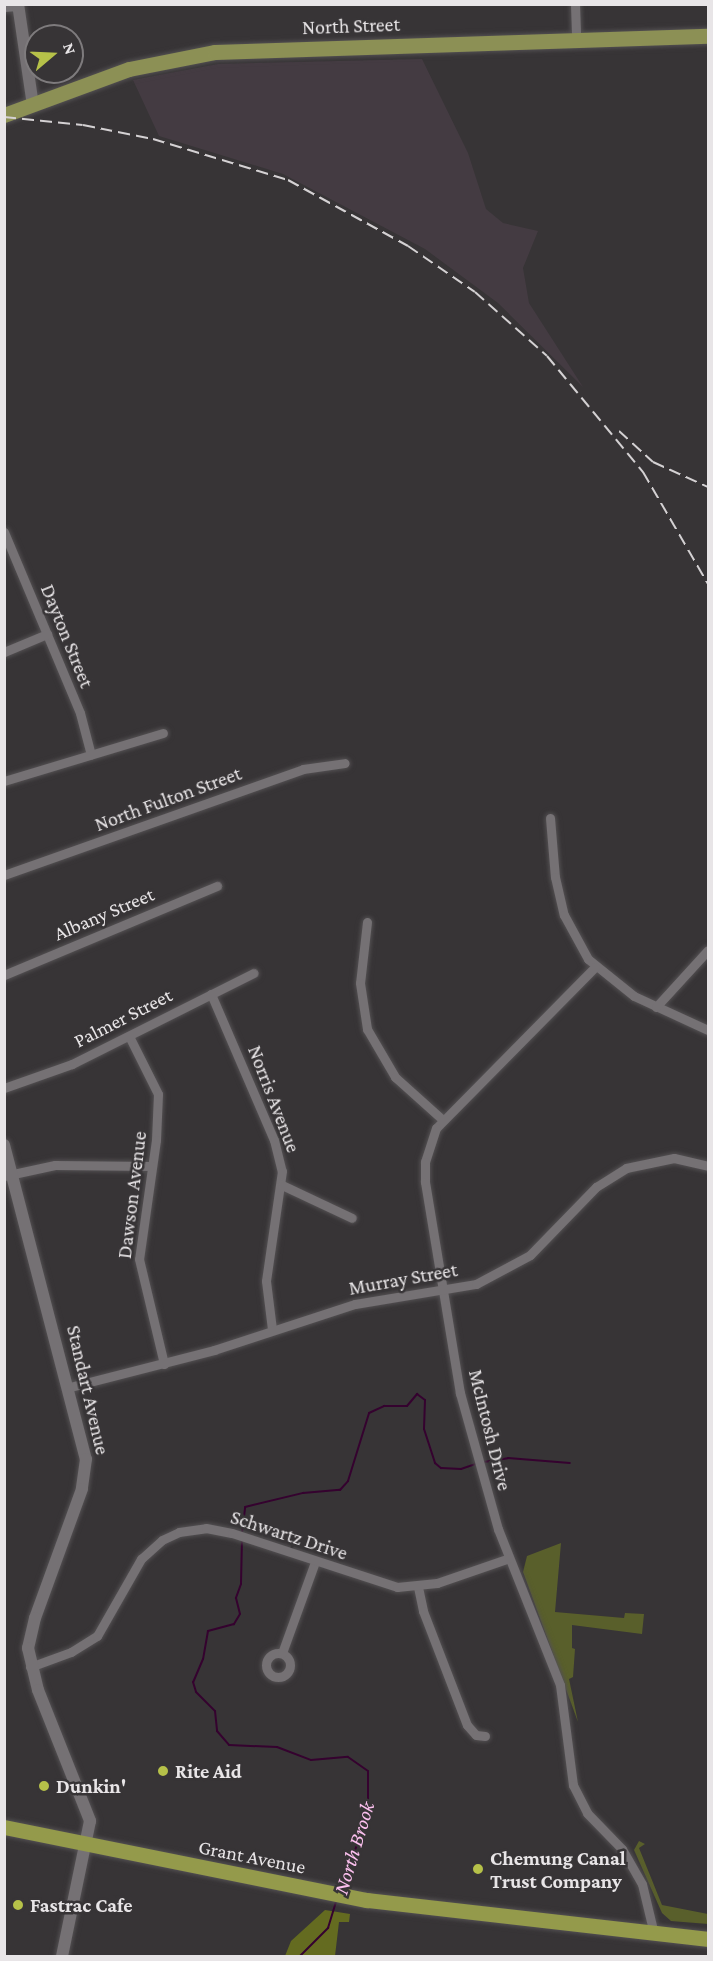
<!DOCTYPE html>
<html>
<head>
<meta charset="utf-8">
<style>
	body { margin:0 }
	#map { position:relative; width:713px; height:1961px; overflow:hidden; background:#373436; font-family:"Crimson Pro",serif }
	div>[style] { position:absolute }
	.built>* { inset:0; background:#443b42 }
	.green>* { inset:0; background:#595f2b }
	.forest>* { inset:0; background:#646b20 }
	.stream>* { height:2px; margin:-1px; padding:0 1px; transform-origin:1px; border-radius:1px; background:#35022f }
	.roads { filter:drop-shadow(0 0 2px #535052) drop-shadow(0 0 2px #535052) }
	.minor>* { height:9px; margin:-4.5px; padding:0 4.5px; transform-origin:4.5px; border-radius:4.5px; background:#757174 }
	.minor>.ring { margin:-4.5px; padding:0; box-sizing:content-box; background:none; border:9px solid #757174; border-radius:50% }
	.tertiary>* { height:12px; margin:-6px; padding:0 6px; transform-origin:6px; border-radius:6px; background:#757174 }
	.primary>* { height:15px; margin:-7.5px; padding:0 7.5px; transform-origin:7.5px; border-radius:7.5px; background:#8c9055 }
	.trunk>* { height:15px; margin:-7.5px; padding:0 7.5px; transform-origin:7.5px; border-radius:7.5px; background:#949a4b }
	.rail>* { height:2px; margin-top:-1px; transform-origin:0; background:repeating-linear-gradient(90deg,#d4d1d3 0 12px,transparent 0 18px) }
	.dots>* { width:16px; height:16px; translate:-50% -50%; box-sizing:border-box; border:3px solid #373436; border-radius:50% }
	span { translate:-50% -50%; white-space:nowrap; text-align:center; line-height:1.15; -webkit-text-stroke:5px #373436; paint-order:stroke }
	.street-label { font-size:20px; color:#e8e5e7 }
	.poi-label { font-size:20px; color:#e8e5e7; font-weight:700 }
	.left { translate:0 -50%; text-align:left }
	.water-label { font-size:21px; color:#fcc0ef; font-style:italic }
	.frame { position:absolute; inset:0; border:6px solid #e8e5e7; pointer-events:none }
	.north { position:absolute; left:24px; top:24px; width:60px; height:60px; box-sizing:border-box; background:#373436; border:2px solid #7e7b7d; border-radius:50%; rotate:71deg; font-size:16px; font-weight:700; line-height:24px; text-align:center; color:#e8e5e7 }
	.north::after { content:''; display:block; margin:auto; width:21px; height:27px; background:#b6c149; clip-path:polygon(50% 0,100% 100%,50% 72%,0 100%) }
</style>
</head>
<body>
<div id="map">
	<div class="built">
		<div style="clip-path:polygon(422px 59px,468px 153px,486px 209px,503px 223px,538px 231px,523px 268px,529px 303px,583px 387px,498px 303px,425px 249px,283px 174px,159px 136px,133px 80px,218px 64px)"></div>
	</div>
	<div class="green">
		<div style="clip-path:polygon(561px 1543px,555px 1612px,624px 1618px,625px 1613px,644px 1614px,642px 1634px,572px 1625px,572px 1648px,575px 1649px,573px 1677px,569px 1679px,578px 1722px,523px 1572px,527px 1556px)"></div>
		<div style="clip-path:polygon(639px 1841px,645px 1844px,639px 1848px,662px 1905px,708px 1914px,708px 1924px,671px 1921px,662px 1913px,634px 1850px)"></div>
	</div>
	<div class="forest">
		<div style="clip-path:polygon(325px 1910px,350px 1914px,349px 1922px,339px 1922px,335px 1956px,285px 1956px,291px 1941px)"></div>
	</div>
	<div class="stream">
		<div style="left:484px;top:1462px;width:24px;rotate:-9deg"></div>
		<div style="left:508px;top:1458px;width:62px;rotate:4.6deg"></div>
		<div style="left:242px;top:1533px;width:26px;rotate:-83deg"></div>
		<div style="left:245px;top:1507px;width:60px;rotate:-13.6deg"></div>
		<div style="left:303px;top:1493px;width:37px;rotate:-5deg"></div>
		<div style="left:340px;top:1490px;width:12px;rotate:-48deg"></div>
		<div style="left:348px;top:1481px;width:71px;rotate:-72.8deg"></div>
		<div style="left:369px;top:1413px;width:17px;rotate:-25deg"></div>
		<div style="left:384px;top:1406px;width:23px"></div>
		<div style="left:407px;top:1406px;width:16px;rotate:-50deg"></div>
		<div style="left:417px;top:1394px;width:10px;rotate:37deg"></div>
		<div style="left:425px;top:1400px;width:29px;rotate:92deg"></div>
		<div style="left:424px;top:1429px;width:36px;rotate:72deg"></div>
		<div style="left:435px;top:1463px;width:8px;rotate:40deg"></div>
		<div style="left:441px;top:1468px;width:20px;rotate:3deg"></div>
		<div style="left:461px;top:1469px;width:18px;rotate:-19deg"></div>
		<div style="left:242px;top:1539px;width:45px;rotate:91.3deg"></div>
		<div style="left:241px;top:1584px;width:15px;rotate:110deg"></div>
		<div style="left:236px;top:1598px;width:16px;rotate:76deg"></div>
		<div style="left:240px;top:1614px;width:12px;rotate:121deg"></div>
		<div style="left:234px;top:1624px;width:27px;rotate:165deg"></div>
		<div style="left:208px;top:1631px;width:28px;rotate:100deg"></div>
		<div style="left:203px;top:1659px;width:25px;rotate:113deg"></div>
		<div style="left:193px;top:1682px;width:10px;rotate:73deg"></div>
		<div style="left:196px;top:1692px;width:27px;rotate:45deg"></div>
		<div style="left:215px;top:1711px;width:20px;rotate:84deg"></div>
		<div style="left:217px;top:1731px;width:18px;rotate:49deg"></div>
		<div style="left:229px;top:1745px;width:48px;rotate:2.4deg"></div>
		<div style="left:277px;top:1747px;width:36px;rotate:21deg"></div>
		<div style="left:311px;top:1760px;width:37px;rotate:-5deg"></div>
		<div style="left:348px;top:1757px;width:24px;rotate:35deg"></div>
		<div style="left:368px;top:1771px;width:44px;rotate:90deg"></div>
		<div style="left:368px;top:1815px;width:78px;rotate:110.3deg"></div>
		<div style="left:300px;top:1956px;width:40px;rotate:-45deg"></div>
		<div style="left:328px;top:1928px;width:30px;rotate:-73deg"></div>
	</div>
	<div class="roads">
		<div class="minor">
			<div style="left:575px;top:4px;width:36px;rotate:88deg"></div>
			<div style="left:4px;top:7px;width:14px;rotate:-4deg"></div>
			<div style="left:4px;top:532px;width:196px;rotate:67.2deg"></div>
			<div style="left:80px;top:713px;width:43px;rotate:75.3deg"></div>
			<div style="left:4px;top:652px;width:47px;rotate:-22.7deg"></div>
			<div style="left:4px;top:781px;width:166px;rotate:-16.8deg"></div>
			<div style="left:550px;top:818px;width:59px;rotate:85.2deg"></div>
			<div style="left:555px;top:877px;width:39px;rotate:77deg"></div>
			<div style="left:564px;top:915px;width:50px;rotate:61.4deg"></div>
			<div style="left:588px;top:959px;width:59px;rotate:38.8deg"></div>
			<div style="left:634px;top:996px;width:81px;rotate:24.7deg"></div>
			<div style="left:4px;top:875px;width:317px;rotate:-19.5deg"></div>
			<div style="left:303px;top:769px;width:42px;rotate:-8.1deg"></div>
			<div style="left:367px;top:922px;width:61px;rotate:96.5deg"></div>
			<div style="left:360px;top:983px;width:47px;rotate:81.3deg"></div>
			<div style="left:367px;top:1029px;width:56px;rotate:59.7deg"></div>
			<div style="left:395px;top:1077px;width:64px;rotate:41.9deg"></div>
			<div style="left:595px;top:967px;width:226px;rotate:134.6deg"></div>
			<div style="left:436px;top:1128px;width:36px;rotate:108deg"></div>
			<div style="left:425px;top:1162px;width:20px;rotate:90deg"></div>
			<div style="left:425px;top:1182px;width:214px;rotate:80.6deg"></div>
			<div style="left:460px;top:1393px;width:141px;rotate:74.4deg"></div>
			<div style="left:498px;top:1529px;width:168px;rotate:68.3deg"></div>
			<div style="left:560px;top:1685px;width:101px;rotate:82.6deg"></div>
			<div style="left:573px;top:1785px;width:31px;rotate:63deg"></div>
			<div style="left:587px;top:1813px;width:50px;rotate:45.8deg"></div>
			<div style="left:622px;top:1849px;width:40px;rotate:60.3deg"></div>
			<div style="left:642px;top:1884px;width:51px;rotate:76.5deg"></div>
			<div style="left:4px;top:975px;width:231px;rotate:-22.7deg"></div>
			<div style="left:211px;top:994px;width:159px;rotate:66.7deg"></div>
			<div style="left:274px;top:1140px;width:32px;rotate:76deg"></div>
			<div style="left:282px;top:1171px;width:111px;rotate:98.3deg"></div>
			<div style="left:266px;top:1281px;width:48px;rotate:82.9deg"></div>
			<div style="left:656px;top:1007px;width:77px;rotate:-47.6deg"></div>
			<div style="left:129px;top:1036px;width:65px;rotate:63.4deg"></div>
			<div style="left:158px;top:1094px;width:46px;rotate:92.5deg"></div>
			<div style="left:156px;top:1140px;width:120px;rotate:98.1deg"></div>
			<div style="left:139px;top:1259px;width:108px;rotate:76.6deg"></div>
			<div style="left:4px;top:1088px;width:72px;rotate:-19.4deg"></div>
			<div style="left:72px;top:1064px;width:203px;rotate:-26.6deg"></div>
			<div style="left:4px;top:1176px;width:52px;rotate:-12.2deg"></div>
			<div style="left:55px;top:1165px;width:97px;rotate:0.6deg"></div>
			<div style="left:282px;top:1185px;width:77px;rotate:25.2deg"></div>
			<div style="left:70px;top:1387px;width:149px;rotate:-14.4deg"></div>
			<div style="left:214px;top:1350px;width:148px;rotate:-18.1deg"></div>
			<div style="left:355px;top:1304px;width:123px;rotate:-9.4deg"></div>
			<div style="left:476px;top:1284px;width:61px;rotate:-28.2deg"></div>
			<div style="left:530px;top:1255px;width:95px;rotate:-45.9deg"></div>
			<div style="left:596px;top:1187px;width:36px;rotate:-32deg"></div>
			<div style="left:626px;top:1168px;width:49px;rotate:-11.8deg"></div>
			<div style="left:674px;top:1158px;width:35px;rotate:13deg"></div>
			<div style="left:418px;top:1587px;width:25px;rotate:78deg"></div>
			<div style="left:423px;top:1611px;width:122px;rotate:68.9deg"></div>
			<div style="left:467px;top:1725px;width:13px;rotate:48deg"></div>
			<div style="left:476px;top:1735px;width:9px;rotate:6deg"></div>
			<div class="ring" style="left:266px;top:1653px;width:15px;height:15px"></div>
			<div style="left:282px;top:1653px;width:97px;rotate:-70.1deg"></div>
			<div style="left:30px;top:1667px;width:44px;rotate:-20.1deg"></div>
			<div style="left:71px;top:1652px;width:31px;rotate:-32deg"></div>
			<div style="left:97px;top:1636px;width:89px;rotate:-60.3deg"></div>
			<div style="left:141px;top:1559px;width:28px;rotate:-42deg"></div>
			<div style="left:162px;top:1540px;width:19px;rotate:-25deg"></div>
			<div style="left:179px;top:1532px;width:27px;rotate:-8deg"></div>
			<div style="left:206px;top:1528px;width:26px;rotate:11deg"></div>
			<div style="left:232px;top:1533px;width:174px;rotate:18.1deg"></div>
			<div style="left:397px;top:1587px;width:40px;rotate:-5.7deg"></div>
			<div style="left:437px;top:1583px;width:76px;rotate:-19.1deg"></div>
		</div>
		<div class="tertiary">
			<div style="left:18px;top:4px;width:102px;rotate:81.6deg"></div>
			<div style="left:4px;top:1145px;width:325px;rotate:75.4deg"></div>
			<div style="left:86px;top:1459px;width:30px;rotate:98deg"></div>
			<div style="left:82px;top:1489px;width:137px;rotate:110deg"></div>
			<div style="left:35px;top:1618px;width:31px;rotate:103deg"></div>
			<div style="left:28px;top:1648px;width:43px;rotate:76.6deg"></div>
			<div style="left:38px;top:1690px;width:141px;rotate:68.3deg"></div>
			<div style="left:90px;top:1821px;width:138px;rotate:101.7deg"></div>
		</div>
		<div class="primary">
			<div style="left:4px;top:115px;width:133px;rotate:-20.2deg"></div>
			<div style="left:129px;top:69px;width:88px;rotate:-11.2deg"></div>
			<div style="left:215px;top:52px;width:493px;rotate:-1.9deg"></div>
		</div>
		<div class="trunk">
			<div style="left:4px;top:1827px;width:370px;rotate:11.4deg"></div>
			<div style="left:367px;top:1900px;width:343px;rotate:6.5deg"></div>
		</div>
	</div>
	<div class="rail">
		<div style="left:4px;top:117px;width:79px;rotate:5.8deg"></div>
		<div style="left:83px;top:125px;width:71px;rotate:11.3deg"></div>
		<div style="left:153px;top:139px;width:141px;rotate:16.9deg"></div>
		<div style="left:288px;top:180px;width:137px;rotate:28.8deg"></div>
		<div style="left:408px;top:246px;width:81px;rotate:34.5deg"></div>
		<div style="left:475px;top:292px;width:96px;rotate:41.6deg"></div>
		<div style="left:547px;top:356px;width:151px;rotate:50.4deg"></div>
		<div style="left:643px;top:472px;width:129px;rotate:59.9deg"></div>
		<div style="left:619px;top:431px;width:46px;rotate:42.4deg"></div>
		<div style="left:653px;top:462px;width:60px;rotate:24.4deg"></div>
	</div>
	<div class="dots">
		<div style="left:163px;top:1771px;background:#b6c149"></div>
		<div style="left:44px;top:1786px;background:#b6c149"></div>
		<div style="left:478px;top:1869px;background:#b6c149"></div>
		<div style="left:18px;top:1905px;background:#b6c149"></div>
	</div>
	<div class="street-label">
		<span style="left:351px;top:26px;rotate:-2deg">North Street</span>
		<span style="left:67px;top:636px;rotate:68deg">Dayton Street</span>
		<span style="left:168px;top:799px;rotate:-20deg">North Fulton Street</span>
		<span style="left:104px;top:914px;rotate:-23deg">Albany Street</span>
		<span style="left:123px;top:1018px;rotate:-27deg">Palmer Street</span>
		<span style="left:274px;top:1099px;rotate:69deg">Norris Avenue</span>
		<span style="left:132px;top:1195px;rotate:-83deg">Dawson Avenue</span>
		<span style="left:403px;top:1279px;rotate:-10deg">Murray Street</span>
		<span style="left:88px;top:1390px;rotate:77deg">Standart Avenue</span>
		<span style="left:490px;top:1430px;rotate:76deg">McIntosh Drive</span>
		<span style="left:289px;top:1535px;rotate:18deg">Schwartz Drive</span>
		<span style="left:252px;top:1857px;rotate:11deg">Grant Avenue</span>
	</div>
	<div class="poi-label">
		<span class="left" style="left:175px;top:1771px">Rite Aid</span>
		<span class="left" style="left:56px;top:1786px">Dunkin'</span>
		<span class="left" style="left:490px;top:1870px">Chemung Canal<br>Trust Company</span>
		<span class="left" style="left:30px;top:1905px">Fastrac Cafe</span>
	</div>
	<div class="water-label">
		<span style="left:354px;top:1848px;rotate:-73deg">North Brook</span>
	</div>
	<div class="frame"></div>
	<div class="north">N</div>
</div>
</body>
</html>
